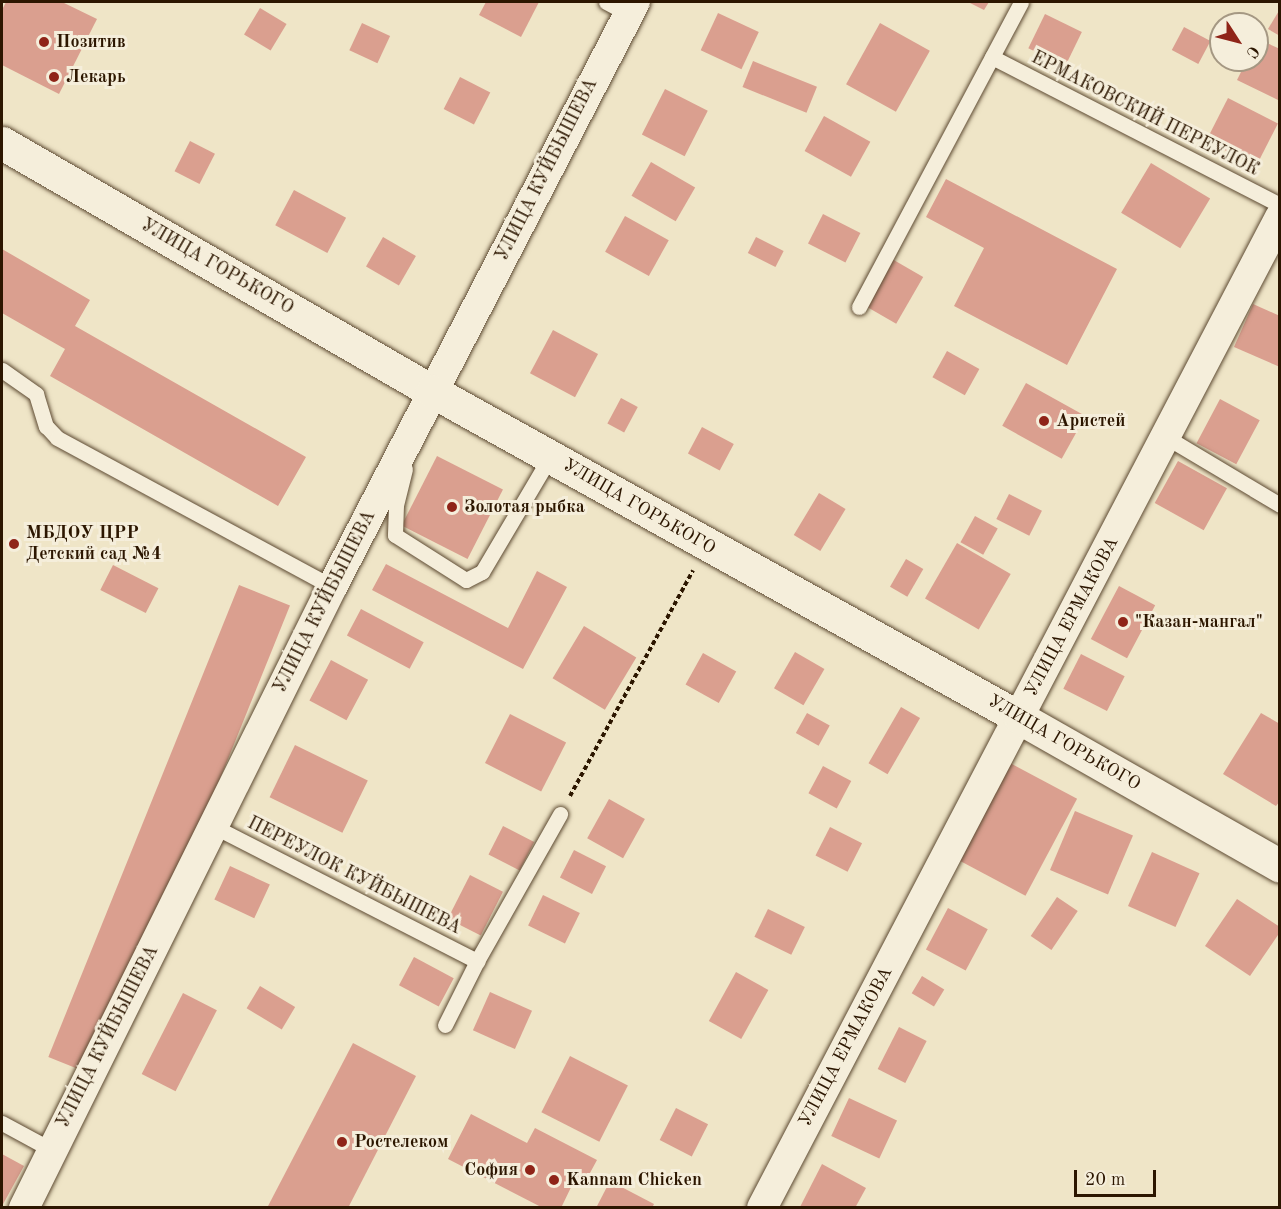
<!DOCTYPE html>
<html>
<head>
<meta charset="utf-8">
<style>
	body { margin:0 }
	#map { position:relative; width:1281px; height:1209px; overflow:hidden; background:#efe5c7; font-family:"Old Standard TT",serif }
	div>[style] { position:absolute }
	.building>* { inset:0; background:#da9f8f; transform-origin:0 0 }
	.path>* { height:4px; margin-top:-2px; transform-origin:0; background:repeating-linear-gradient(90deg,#2c1600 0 4.5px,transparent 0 7.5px) }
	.roads { filter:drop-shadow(0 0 2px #5d4a32) drop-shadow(0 0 2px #5d4a32) }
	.service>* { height:15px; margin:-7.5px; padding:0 7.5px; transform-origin:7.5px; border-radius:7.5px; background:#f5eedb }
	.minor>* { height:30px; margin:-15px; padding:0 15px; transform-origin:15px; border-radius:15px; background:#f5eedb }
	.secondary>* { height:33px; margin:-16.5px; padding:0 16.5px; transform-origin:16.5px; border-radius:16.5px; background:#f5eedb }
	.dots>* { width:16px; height:16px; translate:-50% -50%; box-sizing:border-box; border:3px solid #f5eedb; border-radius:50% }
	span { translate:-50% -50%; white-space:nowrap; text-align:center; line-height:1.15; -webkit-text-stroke:6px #f5eedb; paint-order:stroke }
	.poi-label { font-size:18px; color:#2c1600; font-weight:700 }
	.left { translate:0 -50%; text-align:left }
	.right { translate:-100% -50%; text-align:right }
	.street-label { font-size:18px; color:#2c1600 }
	.frame { position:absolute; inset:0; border:3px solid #2c1600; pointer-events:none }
	.north { position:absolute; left:1209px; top:12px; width:60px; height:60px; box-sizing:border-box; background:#f5eedb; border:2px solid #a59883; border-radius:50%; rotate:126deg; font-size:16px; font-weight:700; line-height:24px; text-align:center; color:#2c1600 }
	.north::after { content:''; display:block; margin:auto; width:21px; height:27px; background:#8f2418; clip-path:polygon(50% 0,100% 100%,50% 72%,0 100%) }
	.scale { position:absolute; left:1074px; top:1170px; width:82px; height:27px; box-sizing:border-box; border:3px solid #2c1600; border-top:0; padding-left:8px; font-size:18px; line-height:21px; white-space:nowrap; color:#2c1600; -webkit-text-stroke:4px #f5eedb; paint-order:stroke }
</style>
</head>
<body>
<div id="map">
	<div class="building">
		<div style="clip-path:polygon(6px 2px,62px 2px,97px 19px,59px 94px,2px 65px,2px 10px)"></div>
		<div style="clip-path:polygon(486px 2px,539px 2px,521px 37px,479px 15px)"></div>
		<div style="clip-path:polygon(968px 2px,989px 2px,984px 10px)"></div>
		<div style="left:260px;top:8px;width:31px;height:31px;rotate:31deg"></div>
		<div style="clip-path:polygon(1280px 9px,1280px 36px,1268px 29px)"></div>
		<div style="left:718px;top:13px;width:45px;height:41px;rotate:25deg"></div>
		<div style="left:1045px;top:14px;width:41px;height:38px;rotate:26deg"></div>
		<div style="left:362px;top:23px;width:31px;height:30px;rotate:25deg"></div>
		<div style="left:880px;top:23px;width:57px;height:70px;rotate:29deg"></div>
		<div style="left:1184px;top:27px;width:30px;height:26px;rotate:28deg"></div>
		<div style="clip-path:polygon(1258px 39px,1280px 49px,1280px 101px,1237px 80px,1247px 60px,1257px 60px)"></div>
		<div style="left:753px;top:61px;width:69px;height:28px;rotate:22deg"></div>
		<div style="left:460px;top:77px;width:34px;height:36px;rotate:27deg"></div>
		<div style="left:665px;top:89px;width:48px;height:51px;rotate:27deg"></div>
		<div style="left:1228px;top:98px;width:56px;height:48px;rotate:27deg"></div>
		<div style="left:824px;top:116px;width:53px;height:40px;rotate:29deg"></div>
		<div style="left:190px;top:141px;width:28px;height:34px;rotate:27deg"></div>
		<div style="left:651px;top:162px;width:51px;height:39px;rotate:30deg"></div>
		<div style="left:1151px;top:163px;width:69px;height:58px;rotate:31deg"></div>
		<div style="clip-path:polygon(946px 179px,1117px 269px,1067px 365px,954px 306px,984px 248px,926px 217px)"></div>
		<div style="left:294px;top:190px;width:59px;height:40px;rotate:28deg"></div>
		<div style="left:823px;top:214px;width:42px;height:33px;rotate:27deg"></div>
		<div style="left:625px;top:216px;width:50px;height:41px;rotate:29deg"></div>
		<div style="left:383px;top:237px;width:38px;height:34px;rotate:30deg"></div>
		<div style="left:756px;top:237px;width:31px;height:18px;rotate:27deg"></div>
		<div style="clip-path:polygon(2px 249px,90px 300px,75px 326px,306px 457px,278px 506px,50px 376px,65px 349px,2px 313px)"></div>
		<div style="left:892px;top:259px;width:36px;height:54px;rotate:30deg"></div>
		<div style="clip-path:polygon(1253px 304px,1280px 316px,1280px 367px,1234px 347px)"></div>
		<div style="left:553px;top:330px;width:51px;height:49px;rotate:28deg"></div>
		<div style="left:947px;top:351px;width:37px;height:30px;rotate:29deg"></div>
		<div style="left:1026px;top:383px;width:68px;height:49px;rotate:29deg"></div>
		<div style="left:621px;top:398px;width:19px;height:29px;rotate:28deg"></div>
		<div style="left:1220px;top:399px;width:45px;height:50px;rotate:28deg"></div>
		<div style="left:702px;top:427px;width:36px;height:30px;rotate:28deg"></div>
		<div style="left:437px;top:456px;width:74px;height:78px;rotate:27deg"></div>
		<div style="left:1178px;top:461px;width:56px;height:48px;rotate:29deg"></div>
		<div style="left:819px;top:493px;width:31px;height:49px;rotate:31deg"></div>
		<div style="left:1009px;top:494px;width:37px;height:28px;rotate:27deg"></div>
		<div style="left:975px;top:516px;width:26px;height:30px;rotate:29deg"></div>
		<div style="left:957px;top:543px;width:62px;height:64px;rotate:30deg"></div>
		<div style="left:906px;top:559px;width:20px;height:32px;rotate:30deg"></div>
		<div style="clip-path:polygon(386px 564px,508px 628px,537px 571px,567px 587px,523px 669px,372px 590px)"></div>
		<div style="left:113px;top:565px;width:51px;height:28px;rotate:27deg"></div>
		<div style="left:239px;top:585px;width:55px;height:509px;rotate:22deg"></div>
		<div style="left:1119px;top:586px;width:41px;height:60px;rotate:28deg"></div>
		<div style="left:361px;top:609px;width:71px;height:30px;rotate:28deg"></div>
		<div style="left:584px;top:626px;width:61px;height:61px;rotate:31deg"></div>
		<div style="left:795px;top:652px;width:34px;height:42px;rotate:30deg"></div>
		<div style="left:703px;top:653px;width:38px;height:36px;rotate:29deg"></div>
		<div style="left:1081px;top:654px;width:49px;height:39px;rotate:27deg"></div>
		<div style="left:331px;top:660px;width:42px;height:46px;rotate:28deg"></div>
		<div style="left:901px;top:707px;width:22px;height:65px;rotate:30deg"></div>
		<div style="left:807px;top:713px;width:26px;height:23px;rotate:29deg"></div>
		<div style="clip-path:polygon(1261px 713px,1280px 724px,1280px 801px,1276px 806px,1223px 774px)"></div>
		<div style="left:510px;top:714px;width:63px;height:55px;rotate:27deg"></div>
		<div style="left:295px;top:745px;width:81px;height:58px;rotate:26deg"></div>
		<div style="left:1010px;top:763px;width:76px;height:110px;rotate:28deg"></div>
		<div style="left:823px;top:766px;width:32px;height:31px;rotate:28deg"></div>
		<div style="left:609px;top:799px;width:41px;height:45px;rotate:29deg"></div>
		<div style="left:1075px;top:811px;width:63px;height:64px;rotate:23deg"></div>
		<div style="left:503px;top:826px;width:35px;height:32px;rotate:27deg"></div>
		<div style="left:830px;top:827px;width:36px;height:32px;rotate:27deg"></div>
		<div style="left:574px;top:850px;width:36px;height:31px;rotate:27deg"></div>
		<div style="left:1152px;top:852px;width:52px;height:59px;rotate:24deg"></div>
		<div style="left:230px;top:866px;width:44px;height:37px;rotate:25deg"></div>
		<div style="left:470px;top:875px;width:37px;height:49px;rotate:27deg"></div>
		<div style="left:543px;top:895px;width:41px;height:34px;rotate:26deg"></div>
		<div style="left:1057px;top:897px;width:25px;height:47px;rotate:34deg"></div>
		<div style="clip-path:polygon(1237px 899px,1280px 927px,1280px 932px,1250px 976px,1205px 946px)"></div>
		<div style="left:948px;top:908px;width:45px;height:47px;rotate:28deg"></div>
		<div style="left:768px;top:909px;width:41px;height:31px;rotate:26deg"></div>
		<div style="left:414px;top:957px;width:45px;height:32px;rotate:28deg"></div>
		<div style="left:736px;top:972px;width:37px;height:56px;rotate:29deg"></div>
		<div style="left:922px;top:976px;width:26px;height:20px;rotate:31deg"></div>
		<div style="left:260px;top:986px;width:41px;height:26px;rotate:31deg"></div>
		<div style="left:490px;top:992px;width:46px;height:42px;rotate:24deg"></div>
		<div style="left:183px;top:993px;width:38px;height:91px;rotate:27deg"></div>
		<div style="left:899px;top:1027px;width:31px;height:47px;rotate:27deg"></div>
		<div style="clip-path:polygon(353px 1043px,416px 1076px,348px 1208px,267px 1208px)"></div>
		<div style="left:570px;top:1056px;width:65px;height:63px;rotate:27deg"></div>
		<div style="left:849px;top:1098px;width:53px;height:42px;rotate:25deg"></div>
		<div style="left:676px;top:1108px;width:36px;height:36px;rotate:27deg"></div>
		<div style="clip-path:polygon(471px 1114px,527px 1143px,535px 1128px,597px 1160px,584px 1184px,575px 1179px,561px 1208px,543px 1208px,448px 1159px)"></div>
		<div style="clip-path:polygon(2px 1154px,24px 1166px,2px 1206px)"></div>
		<div style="clip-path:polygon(822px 1164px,866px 1188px,855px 1208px,800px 1207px)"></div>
		<div style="clip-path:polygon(610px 1181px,654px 1204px,652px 1208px,596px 1208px)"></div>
	</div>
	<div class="path">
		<div style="left:570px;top:796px;width:257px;rotate:-61.4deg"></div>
	</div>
	<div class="roads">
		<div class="service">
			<div style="left:606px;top:2px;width:26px;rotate:28deg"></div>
			<div style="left:992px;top:57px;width:324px;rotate:27.2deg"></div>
			<div style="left:859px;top:307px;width:345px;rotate:-62deg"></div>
			<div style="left:2px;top:370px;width:42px;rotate:35.2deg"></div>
			<div style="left:36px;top:394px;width:34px;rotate:73deg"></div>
			<div style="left:46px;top:426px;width:16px;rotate:47deg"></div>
			<div style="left:57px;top:438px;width:313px;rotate:28.4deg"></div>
			<div style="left:1166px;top:437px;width:133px;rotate:30.8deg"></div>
			<div style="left:405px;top:469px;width:37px;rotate:104deg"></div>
			<div style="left:396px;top:505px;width:30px;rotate:92deg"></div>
			<div style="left:395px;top:535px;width:84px;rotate:32.4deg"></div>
			<div style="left:466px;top:580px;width:18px;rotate:-27deg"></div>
			<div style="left:482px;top:572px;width:134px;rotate:-59.4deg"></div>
			<div style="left:213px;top:826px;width:297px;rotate:27.1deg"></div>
			<div style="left:445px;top:1025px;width:72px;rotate:-63.4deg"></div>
			<div style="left:477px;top:961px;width:169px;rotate:-60.5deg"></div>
			<div style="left:2px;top:1123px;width:57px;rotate:28.4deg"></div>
		</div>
		<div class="minor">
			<div style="left:24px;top:1208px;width:693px;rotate:-63.62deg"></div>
			<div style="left:332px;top:587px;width:659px;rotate:-62.62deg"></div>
			<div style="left:762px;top:1208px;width:1118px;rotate:-62.4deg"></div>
		</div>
		<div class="secondary">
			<div style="left:2px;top:143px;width:496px;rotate:30deg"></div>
			<div style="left:432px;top:391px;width:673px;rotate:29.08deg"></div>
			<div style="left:1020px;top:718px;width:299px;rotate:29.6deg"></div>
		</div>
	</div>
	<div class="dots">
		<div style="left:44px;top:42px;background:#8f2418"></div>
		<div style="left:54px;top:77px;background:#8f2418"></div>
		<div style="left:1044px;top:421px;background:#8f2418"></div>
		<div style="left:452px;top:507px;background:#8f2418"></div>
		<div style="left:14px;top:544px;background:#8f2418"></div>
		<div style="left:1123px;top:622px;background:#8f2418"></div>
		<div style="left:342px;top:1142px;background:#8f2418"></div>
		<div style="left:530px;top:1170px;background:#8f2418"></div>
		<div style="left:554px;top:1180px;background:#8f2418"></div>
	</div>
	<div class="poi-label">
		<span class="left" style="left:56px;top:42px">Позитив</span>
		<span class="left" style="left:66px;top:77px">Лекарь</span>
		<span class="left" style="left:1056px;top:421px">Аристей</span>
		<span class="left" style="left:464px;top:507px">Золотая рыбка</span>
		<span class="left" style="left:26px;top:544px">МБДОУ ЦРР<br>Детский сад №4</span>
		<span class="left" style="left:1135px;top:622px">"Казан-мангал"</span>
		<span class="left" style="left:354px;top:1142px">Ростелеком</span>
		<span class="right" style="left:518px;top:1170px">София</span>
		<span class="left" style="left:566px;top:1180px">Kannam Chicken</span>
	</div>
	<div class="street-label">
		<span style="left:1145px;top:114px;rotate:27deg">ЕРМАКОВСКИЙ ПЕРЕУЛОК</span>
		<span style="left:547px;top:170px;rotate:-63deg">УЛИЦА КУЙБЫШЕВА</span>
		<span style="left:217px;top:267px;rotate:30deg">УЛИЦА ГОРЬКОГО</span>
		<span style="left:639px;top:507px;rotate:30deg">УЛИЦА ГОРЬКОГО</span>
		<span style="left:325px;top:602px;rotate:-63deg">УЛИЦА КУЙБЫШЕВА</span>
		<span style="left:1072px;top:617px;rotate:-62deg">УЛИЦА ЕРМАКОВА</span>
		<span style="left:1064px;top:743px;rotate:30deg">УЛИЦА ГОРЬКОГО</span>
		<span style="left:354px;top:876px;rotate:27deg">ПЕРЕУЛОК КУЙБЫШЕВА</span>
		<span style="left:108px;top:1037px;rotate:-63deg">УЛИЦА КУЙБЫШЕВА</span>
		<span style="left:846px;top:1047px;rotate:-62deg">УЛИЦА ЕРМАКОВА</span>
	</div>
	<div class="frame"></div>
	<div class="north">С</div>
	<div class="scale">20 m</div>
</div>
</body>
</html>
